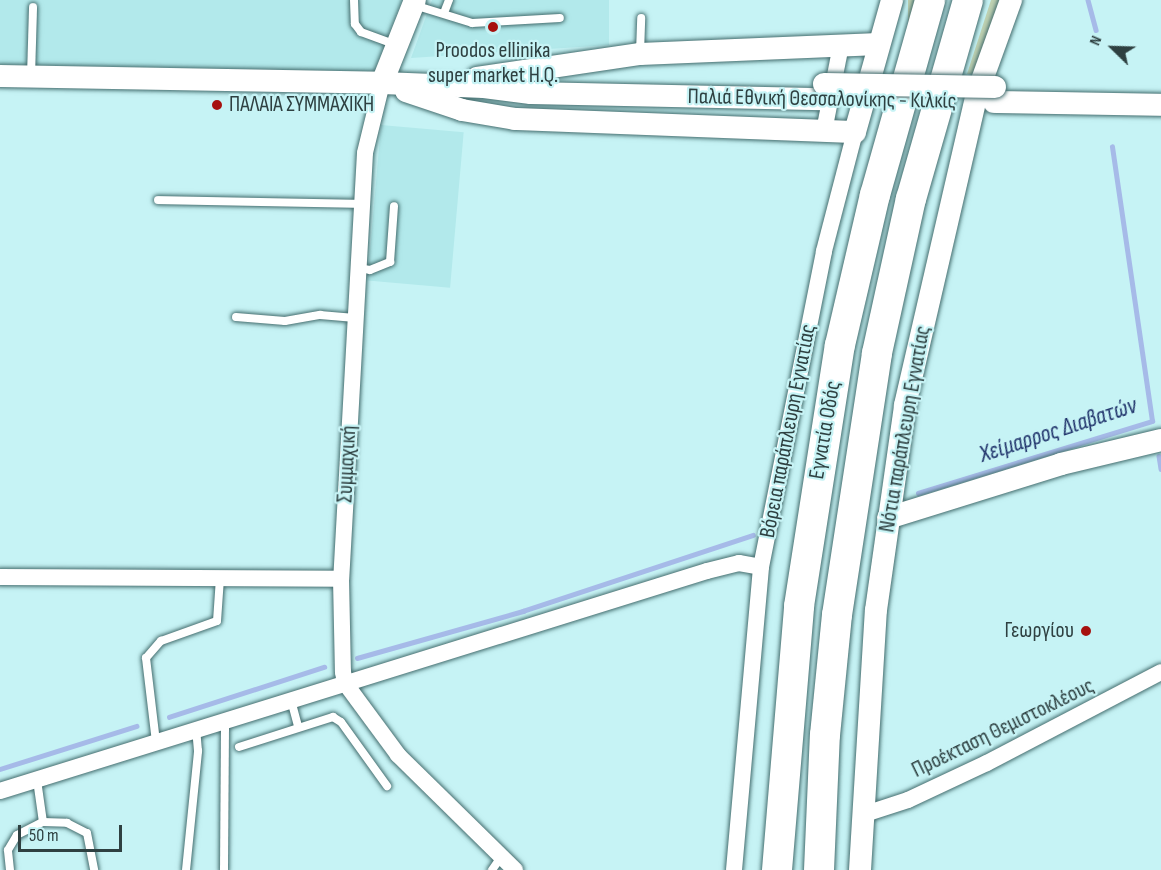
<!DOCTYPE html>
<html>
<head>
<meta charset="utf-8">
<style>
	body { margin:0 }
	#map { position:relative; width:1161px; height:870px; overflow:hidden; background:#c6f3f5; font-family:"Sofia Sans Condensed",sans-serif }
	div>[style] { position:absolute }
	.built>* { inset:0; background:#b2e9eb; transform-origin:0 0 }
	.green>* { inset:0; background:#c0d2b2; transform-origin:0 0 }
	.stream>* { height:4.5px; margin:-2.25px; padding:0 2.25px; transform-origin:2.25px; border-radius:2.25px; background:#a6bae8 }
	.roads { filter:drop-shadow(0 0 2px #446d6e) drop-shadow(0 0 2px #446d6e) }
	.lane>* { height:8px; margin:-4px; padding:0 4px; transform-origin:4px; border-radius:4px; background:#fff }
	.street>* { height:16px; margin:-8px; padding:0 8px; transform-origin:8px; border-radius:8px; background:#fff }
	.secondary>* { height:22px; margin:-11px; padding:0 11px; transform-origin:11px; border-radius:11px; background:#fff }
	.highway>* { height:30px; margin:-15px; padding:0 15px; transform-origin:15px; border-radius:15px; background:#fff }
	.bridges { filter:drop-shadow(0 0 2px #446d6e) drop-shadow(0 0 2px #446d6e) }
	.secondary-bridge>* { height:22px; margin:-11px; padding:0 11px; transform-origin:11px; border-radius:11px; background:#fff }
	.dots>* { width:16px; height:16px; translate:-50% -50%; box-sizing:border-box; border:3px solid #c6f3f5; border-radius:50% }
	span { translate:-50% -50%; white-space:nowrap; text-align:center; line-height:1.15; -webkit-text-stroke:4.5px #c6f3f5; paint-order:stroke }
	.poi-label { font-size:22px; color:#2e4041 }
	.left { translate:0 -50%; text-align:left }
	.right { translate:-100% -50%; text-align:right }
	.street-label { font-size:22px; color:#2e4041 }
	.water-label { font-size:24px; color:#1f326a; font-style:italic }
	.north { position:absolute; left:1083px; top:18px; width:60px; height:60px; -webkit-text-stroke:4px #c6f3f5; paint-order:stroke; rotate:293deg; font-size:16px; font-weight:700; line-height:24px; text-align:center; color:#2e4041 }
	.north::after { content:''; display:block; margin:auto; width:21px; height:27px; background:#2e4041; clip-path:polygon(50% 0,100% 100%,50% 72%,0 100%) }
	.scale { position:absolute; left:18px; top:825px; width:104px; height:27px; box-sizing:border-box; border:3px solid #2e4041; border-top:0; padding-left:8px; font-size:18px; line-height:21px; white-space:nowrap; color:#2e4041; -webkit-text-stroke:4px #c6f3f5; paint-order:stroke }
</style>
</head>
<body>
<div id="map">
	<div class="built">
		<div style="clip-path:polygon(0 0,402px 0,374px 72px,0 64px)"></div>
		<div style="clip-path:polygon(432px 0,609px 0,609px 45px,411px 58px)"></div>
		<div style="left:381px;top:125px;width:83px;height:156px;rotate:5deg"></div>
	</div>
	<div class="green">
		<div style="left:908px;top:0;width:16px;height:78px"></div>
		<div style="clip-path:polygon(991px 0,1003px 0,980px 74px,967px 74px)"></div>
	</div>
	<div class="stream">
		<div style="left:1088px;top:0;width:31px;rotate:75deg"></div>
		<div style="left:1159px;top:456px;width:13px;rotate:81deg"></div>
		<div style="left:918px;top:493px;width:245px;rotate:-17.1deg"></div>
		<div style="left:1152px;top:421px;width:277px;rotate:-98.3deg"></div>
		<div style="left:357px;top:658px;width:173px;rotate:-15.8deg"></div>
		<div style="left:523px;top:611px;width:242px;rotate:-18.3deg"></div>
		<div style="left:169px;top:717px;width:163px;rotate:-17.9deg"></div>
		<div style="left:0;top:769px;width:143px;rotate:-17.5deg"></div>
	</div>
	<div class="roads">
		<div class="lane">
			<div style="left:354px;top:0;width:24px;rotate:88deg"></div>
			<div style="left:355px;top:24px;width:10px;rotate:53deg"></div>
			<div style="left:361px;top:32px;width:37px;rotate:20deg"></div>
			<div style="left:414px;top:5px;width:61px;rotate:17.2deg"></div>
			<div style="left:472px;top:23px;width:88px;rotate:-3.3deg"></div>
			<div style="left:444px;top:13px;width:14px;rotate:-69deg"></div>
			<div style="left:640px;top:53px;width:35px;rotate:-88deg"></div>
			<div style="left:31px;top:76px;width:69px;rotate:-88.3deg"></div>
			<div style="left:158px;top:200px;width:205px;rotate:1.1deg"></div>
			<div style="left:358px;top:268px;width:12px;rotate:9deg"></div>
			<div style="left:370px;top:270px;width:22px;rotate:-22deg"></div>
			<div style="left:390px;top:262px;width:56px;rotate:-85.9deg"></div>
			<div style="left:236px;top:317px;width:49px;rotate:4.7deg"></div>
			<div style="left:285px;top:321px;width:36px;rotate:-10deg"></div>
			<div style="left:320px;top:315px;width:35px;rotate:5deg"></div>
			<div style="left:291px;top:700px;width:28px;rotate:75deg"></div>
			<div style="left:156px;top:742px;width:85px;rotate:-96.8deg"></div>
			<div style="left:146px;top:658px;width:23px;rotate:-49deg"></div>
			<div style="left:161px;top:641px;width:59px;rotate:-19.7deg"></div>
			<div style="left:217px;top:621px;width:43px;rotate:-86deg"></div>
			<div style="left:239px;top:747px;width:99px;rotate:-17.7deg"></div>
			<div style="left:333px;top:717px;width:9px;rotate:32deg"></div>
			<div style="left:341px;top:722px;width:79px;rotate:54.3deg"></div>
			<div style="left:37px;top:780px;width:42px;rotate:81.9deg"></div>
			<div style="left:43px;top:822px;width:24px;rotate:2deg"></div>
			<div style="left:67px;top:823px;width:22px;rotate:27deg"></div>
			<div style="left:87px;top:833px;width:38px;rotate:79deg"></div>
			<div style="left:10px;top:870px;width:20px;rotate:-96deg"></div>
			<div style="left:8px;top:850px;width:17px;rotate:-59deg"></div>
			<div style="left:17px;top:835px;width:29px;rotate:-27deg"></div>
			<div style="left:186px;top:870px;width:120px;rotate:-84.2deg"></div>
			<div style="left:198px;top:751px;width:21px;rotate:-95deg"></div>
			<div style="left:224px;top:870px;width:150px;rotate:-89.6deg"></div>
			<div style="left:492px;top:870px;width:16px;rotate:-55deg"></div>
		</div>
		<div class="street">
			<div style="left:382px;top:83px;width:72px;rotate:103.7deg"></div>
			<div style="left:365px;top:153px;width:427px;rotate:93.2deg"></div>
			<div style="left:341px;top:579px;width:93px;rotate:88.8deg"></div>
			<div style="left:343px;top:672px;width:11px;rotate:80deg"></div>
			<div style="left:345px;top:683px;width:89px;rotate:53.6deg"></div>
			<div style="left:398px;top:755px;width:164px;rotate:44.5deg"></div>
			<div style="left:824px;top:131px;width:88px;rotate:-78.8deg"></div>
			<div style="left:0;top:577px;width:341px;rotate:0.3deg"></div>
			<div style="left:0;top:791px;width:740px;rotate:-17.28deg"></div>
			<div style="left:707px;top:571px;width:33px;rotate:-14deg"></div>
			<div style="left:739px;top:563px;width:22px;rotate:10deg"></div>
			<div style="left:862px;top:815px;width:48px;rotate:-18.1deg"></div>
			<div style="left:908px;top:800px;width:87px;rotate:-25.1deg"></div>
			<div style="left:987px;top:763px;width:196px;rotate:-27.6deg"></div>
			<div style="left:734px;top:870px;width:304px;rotate:-84.9deg"></div>
			<div style="left:761px;top:567px;width:322px;rotate:-78.7deg"></div>
			<div style="left:824px;top:251px;width:123px;rotate:-75.4deg"></div>
		</div>
		<div class="secondary">
			<div style="left:0;top:76px;width:382px;rotate:1deg"></div>
			<div style="left:382px;top:83px;width:102px;rotate:2.2deg"></div>
			<div style="left:484px;top:87px;width:47px;rotate:7.3deg"></div>
			<div style="left:531px;top:93px;width:293px;rotate:1.2deg"></div>
			<div style="left:477px;top:78px;width:165px;rotate:-8.4deg"></div>
			<div style="left:640px;top:54px;width:239px;rotate:-2.4deg"></div>
			<div style="left:382px;top:83px;width:89px;rotate:-68.3deg"></div>
			<div style="left:406px;top:91px;width:59px;rotate:18.7deg"></div>
			<div style="left:462px;top:110px;width:54px;rotate:9.6deg"></div>
			<div style="left:515px;top:119px;width:340px;rotate:2.2deg"></div>
			<div style="left:855px;top:132px;width:137px;rotate:-74.3deg"></div>
			<div style="left:994px;top:102px;width:167px;rotate:1deg"></div>
			<div style="left:888px;top:518px;width:181px;rotate:-17.3deg"></div>
			<div style="left:1061px;top:464px;width:103px;rotate:-13.5deg"></div>
			<div style="left:860px;top:870px;width:260px;rotate:-86.5deg"></div>
			<div style="left:876px;top:610px;width:207px;rotate:-81.9deg"></div>
			<div style="left:905px;top:405px;width:319px;rotate:-77deg"></div>
			<div style="left:977px;top:94px;width:100px;rotate:-70.1deg"></div>
		</div>
		<div class="highway">
			<div style="left:777px;top:870px;width:265px;rotate:-85.2deg"></div>
			<div style="left:799px;top:606px;width:264px;rotate:-81.1deg"></div>
			<div style="left:840px;top:345px;width:154px;rotate:-76.9deg"></div>
			<div style="left:875px;top:195px;width:203px;rotate:-74.2deg"></div>
			<div style="left:819px;top:870px;width:135px;rotate:-87.5deg"></div>
			<div style="left:825px;top:735px;width:121px;rotate:-84.3deg"></div>
			<div style="left:837px;top:615px;width:265px;rotate:-81.3deg"></div>
			<div style="left:877px;top:353px;width:158px;rotate:-77.6deg"></div>
			<div style="left:911px;top:199px;width:207px;rotate:-74deg"></div>
		</div>
	</div>
	<div class="bridges">
		<div class="secondary-bridge">
			<div style="left:824px;top:84px;width:171px;rotate:1deg"></div>
		</div>
	</div>
	<div class="dots">
		<div style="left:493px;top:27px;background:#a6110e"></div>
		<div style="left:217px;top:105px;background:#a6110e"></div>
		<div style="left:1086px;top:631px;background:#a6110e"></div>
	</div>
	<div class="poi-label">
		<span style="left:493px;top:63px">Proodos ellinika<br>super market H.Q.</span>
		<span class="left" style="left:229px;top:105px">ΠΑΛΑΙΑ ΣΥΜΜΑΧΙΚΗ</span>
		<span class="right" style="left:1074px;top:631px">Γεωργίου</span>
	</div>
	<div class="street-label">
		<span style="left:822px;top:99px;rotate:1deg">Παλιά Εθνική Θεσσαλονίκης - Κιλκίς</span>
		<span style="left:905px;top:429px;rotate:-80deg">Νότια παράπλευρη Εγνατίας</span>
		<span style="left:825px;top:430px;rotate:-80deg">Εγνατία Οδός</span>
		<span style="left:788px;top:431px;rotate:-79deg">Βόρεια παράπλευρη Εγνατίας</span>
		<span style="left:347px;top:464px;rotate:-87deg">Συμμαχική</span>
		<span style="left:1003px;top:728px;rotate:-26deg">Προέκταση Θεμιστοκλέους</span>
	</div>
	<div class="water-label">
		<span style="left:1058px;top:430px;rotate:-18deg">Χείμαρρος Διαβατών</span>
	</div>
	<div class="north">N</div>
	<div class="scale">50 m</div>
</div>
</body>
</html>
